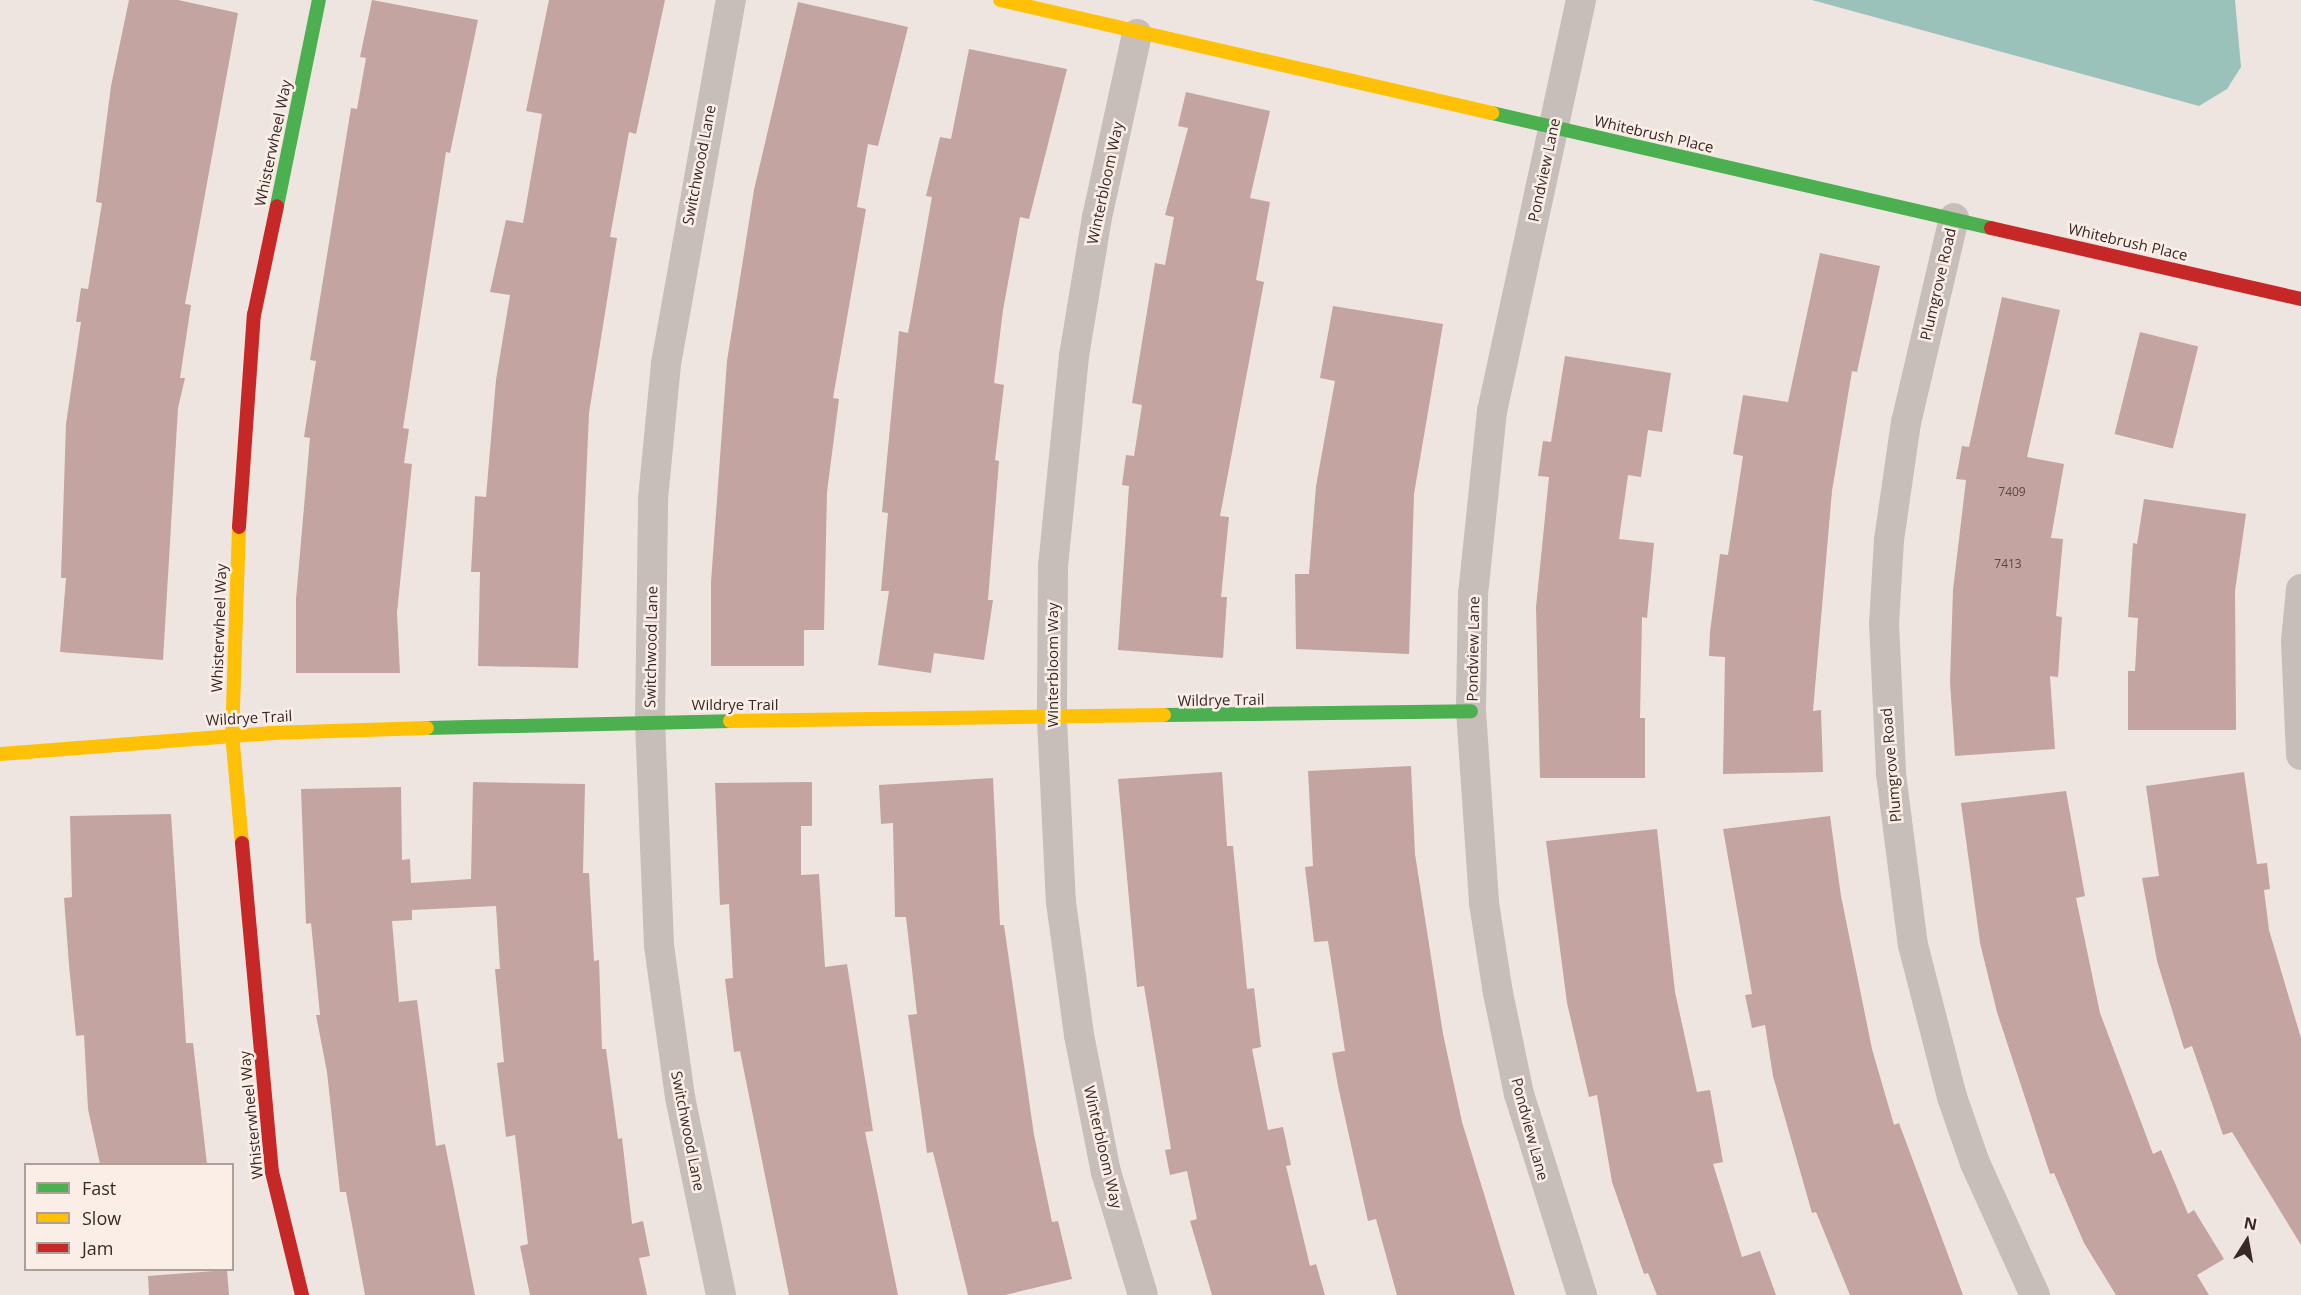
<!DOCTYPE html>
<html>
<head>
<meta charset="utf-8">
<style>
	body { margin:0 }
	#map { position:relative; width:2301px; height:1295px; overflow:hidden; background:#eee5e0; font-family:"Open Sans",sans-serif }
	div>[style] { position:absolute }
	.water>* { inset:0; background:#9ac2bb }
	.building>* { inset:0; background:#c3a4a0; transform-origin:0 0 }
	.street>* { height:30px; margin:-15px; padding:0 15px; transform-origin:15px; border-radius:15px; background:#c7bdb9 }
	.fast>* { height:14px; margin:-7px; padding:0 7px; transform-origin:7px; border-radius:7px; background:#4caf50 }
	.slow>* { height:14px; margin:-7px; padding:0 7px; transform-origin:7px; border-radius:7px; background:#ffc107 }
	.jam>* { height:14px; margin:-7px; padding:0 7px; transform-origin:7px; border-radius:7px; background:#c62828 }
	span { translate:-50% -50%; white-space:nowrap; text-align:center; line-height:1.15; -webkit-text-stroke:5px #fbeee7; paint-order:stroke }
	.number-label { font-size:12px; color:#5b4845 }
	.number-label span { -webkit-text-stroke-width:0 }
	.street-label { font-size:15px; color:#382927 }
	.legend { position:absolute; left:24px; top:1163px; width:210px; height:108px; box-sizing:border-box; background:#fbeee7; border:2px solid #ad9f9a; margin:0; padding:8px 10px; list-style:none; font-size:18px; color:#382927 }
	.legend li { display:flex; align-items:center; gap:12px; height:30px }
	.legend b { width:30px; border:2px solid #ad9f9a }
	.north { position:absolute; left:2217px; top:1211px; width:60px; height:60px; -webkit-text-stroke:4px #fbeee7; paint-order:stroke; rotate:11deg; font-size:16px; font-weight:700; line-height:24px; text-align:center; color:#382927 }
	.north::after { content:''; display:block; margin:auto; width:21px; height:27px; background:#382927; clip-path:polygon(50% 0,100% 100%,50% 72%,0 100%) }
</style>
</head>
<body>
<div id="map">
	<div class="water">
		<div style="clip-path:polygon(1812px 0,2235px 0,2241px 67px,2227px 89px,2199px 106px)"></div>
	</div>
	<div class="building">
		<div style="clip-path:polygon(129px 0,178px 0,238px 13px,185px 304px,191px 305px,180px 378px,185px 378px,178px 408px,163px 660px,60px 652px,66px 578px,61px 578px,66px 424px,81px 322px,76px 322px,81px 288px,88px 289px,102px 203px,96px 202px,111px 86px)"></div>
		<div style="clip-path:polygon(372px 0,478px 20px,450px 153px,446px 152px,403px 428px,409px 429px,404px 463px,412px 464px,397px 613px,400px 673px,296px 673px,296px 599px,310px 438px,304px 437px,316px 361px,310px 360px,351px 108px,357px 109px,366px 58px,360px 57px)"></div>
		<div style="clip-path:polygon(549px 0,665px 0,636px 134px,629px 132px,610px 237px,617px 238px,589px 413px,578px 668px,478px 666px,480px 572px,471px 572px,475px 496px,486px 497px,496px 380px,510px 295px,490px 292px,506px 220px,523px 223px,542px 114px,526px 111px)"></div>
		<div style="clip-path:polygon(798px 2px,908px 27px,878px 146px,868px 144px,857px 207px,866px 209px,833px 398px,839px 399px,827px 492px,824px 630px,804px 630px,804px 666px,711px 666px,711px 582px,727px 361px,754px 190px)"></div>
		<div style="clip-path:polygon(969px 49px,1067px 69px,1029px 219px,1020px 217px,1003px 310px,994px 383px,1004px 385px,995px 460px,999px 461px,988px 600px,993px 600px,984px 660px,934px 653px,931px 673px,878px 665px,889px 591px,881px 591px,888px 513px,882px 512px,899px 331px,908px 333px,932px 197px,926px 196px,940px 137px,951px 139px)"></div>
		<div style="clip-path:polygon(1186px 92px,1270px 111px,1250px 198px,1270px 202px,1256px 280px,1264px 282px,1220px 516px,1229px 517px,1221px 597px,1227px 597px,1223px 658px,1118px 650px,1129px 486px,1122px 485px,1126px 455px,1134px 456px,1142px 405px,1132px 403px,1155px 263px,1165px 265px,1174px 217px,1165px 215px,1188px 128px,1178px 126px)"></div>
		<div style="clip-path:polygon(1820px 253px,1880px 266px,1857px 372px,1852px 371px,1832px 491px,1813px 711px,1821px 710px,1823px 772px,1723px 774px,1725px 657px,1709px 656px,1710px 632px,1720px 554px,1728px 555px,1743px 456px,1733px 454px,1743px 395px,1788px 402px)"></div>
		<div style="clip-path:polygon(2002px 297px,2060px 310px,2027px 457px,2064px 464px,2051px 538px,2063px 539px,2056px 616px,2062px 617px,2058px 677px,2050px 676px,2055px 749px,1955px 756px,1950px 682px,1953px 590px,1966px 480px,1956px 479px,1962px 446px,1969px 447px)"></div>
		<div style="clip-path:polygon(1333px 306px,1443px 324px,1414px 494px,1409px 654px,1296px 649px,1295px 574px,1309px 574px,1316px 486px,1335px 381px,1320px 378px)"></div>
		<div style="left:2140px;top:332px;width:60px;height:105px;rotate:14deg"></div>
		<div style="clip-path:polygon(1565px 356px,1671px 373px,1662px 432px,1648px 430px,1641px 477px,1628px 475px,1619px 539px,1654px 543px,1647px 618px,1642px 617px,1640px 718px,1645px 718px,1645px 778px,1540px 778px,1536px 607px,1549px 477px,1538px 476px,1543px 441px,1551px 442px)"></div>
		<div style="clip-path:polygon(2144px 499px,2246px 514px,2235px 591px,2236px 730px,2128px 730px,2128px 671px,2135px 671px,2138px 618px,2128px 617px,2133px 543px,2137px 544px)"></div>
		<div style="clip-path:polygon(1411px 766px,1415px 854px,1443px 1034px,1462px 1122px,1515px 1295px,1397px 1295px,1376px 1219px,1368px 1221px,1338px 1086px,1332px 1053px,1345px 1051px,1328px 941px,1314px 942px,1305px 867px,1313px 866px,1308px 771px)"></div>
		<div style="clip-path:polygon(1222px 772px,1227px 846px,1233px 846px,1247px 989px,1254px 988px,1261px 1047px,1252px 1049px,1268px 1130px,1283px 1127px,1291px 1165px,1286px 1166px,1310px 1266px,1316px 1264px,1325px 1295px,1212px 1295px,1190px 1221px,1197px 1219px,1187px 1171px,1170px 1175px,1165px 1150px,1171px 1149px,1144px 986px,1137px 987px,1118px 779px)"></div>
		<div style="clip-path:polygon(2244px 772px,2257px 864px,2267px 863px,2270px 889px,2264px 890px,2269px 930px,2301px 1038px,2301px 1245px,2232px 1132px,2223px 1135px,2192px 1046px,2184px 1049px,2157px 961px,2142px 878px,2159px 876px,2146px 786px)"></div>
		<div style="clip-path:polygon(993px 778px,1000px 925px,1004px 925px,1034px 1135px,1052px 1222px,1058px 1221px,1072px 1279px,1005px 1295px,968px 1295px,933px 1152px,927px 1153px,908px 1015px,917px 1014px,906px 917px,895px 917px,893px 823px,881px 824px,879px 785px)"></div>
		<div style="clip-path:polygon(473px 782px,585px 784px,583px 873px,589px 873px,594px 961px,599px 960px,602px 1049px,606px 1049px,618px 1139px,622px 1138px,632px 1224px,643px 1221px,650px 1256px,639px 1258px,647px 1295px,530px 1295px,520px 1246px,528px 1244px,515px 1135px,506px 1137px,497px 1063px,504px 1062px,495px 969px,500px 969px,496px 906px,412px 910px,412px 920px,392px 921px,399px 1002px,417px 1000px,436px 1146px,445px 1144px,475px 1295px,365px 1295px,346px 1192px,340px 1192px,327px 1072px,316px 1015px,320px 1015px,311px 923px,306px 924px,301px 789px,401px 787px,402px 860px,410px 859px,411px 883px,471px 879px)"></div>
		<div style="clip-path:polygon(812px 782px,812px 826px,801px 826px,801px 875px,819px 874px,825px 967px,847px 964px,873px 1131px,865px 1132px,898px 1295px,789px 1295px,740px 1051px,734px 1052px,725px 979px,733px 978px,729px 904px,720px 905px,715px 783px)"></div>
		<div style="clip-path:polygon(2066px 791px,2085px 896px,2076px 898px,2100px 1013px,2153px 1154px,2161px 1150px,2188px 1214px,2194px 1210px,2224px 1259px,2197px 1275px,2209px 1295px,2116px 1295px,2084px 1243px,2054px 1173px,2050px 1174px,1997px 1012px,1980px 943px,1961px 803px)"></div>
		<div style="clip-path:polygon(171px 814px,186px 1043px,193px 1043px,207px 1164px,100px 1164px,88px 1109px,84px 1035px,76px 1036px,69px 965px,64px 898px,72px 897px,70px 816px)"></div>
		<div style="clip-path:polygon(1830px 816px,1841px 896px,1872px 1049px,1894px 1125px,1899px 1123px,1963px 1295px,1850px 1295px,1816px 1212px,1812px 1213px,1773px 1076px,1765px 1025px,1752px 1028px,1745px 995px,1752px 994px,1723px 829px)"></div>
		<div style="clip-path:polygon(1657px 829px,1675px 992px,1697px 1092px,1710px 1090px,1723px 1162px,1713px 1164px,1742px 1257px,1760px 1251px,1776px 1295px,1657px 1295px,1648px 1273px,1644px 1274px,1612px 1182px,1597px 1095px,1589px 1097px,1567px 1003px,1546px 841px)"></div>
		<div style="clip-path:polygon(227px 1270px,229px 1295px,149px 1295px,148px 1276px)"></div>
	</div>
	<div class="street">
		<div style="left:1581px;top:0;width:421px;rotate:102.2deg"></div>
		<div style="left:1492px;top:411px;width:184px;rotate:95.9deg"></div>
		<div style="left:1473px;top:594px;width:117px;rotate:91deg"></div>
		<div style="left:1471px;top:711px;width:192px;rotate:86.1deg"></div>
		<div style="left:1484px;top:903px;width:91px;rotate:81.2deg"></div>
		<div style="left:1498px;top:993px;width:103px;rotate:78.3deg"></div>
		<div style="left:1519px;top:1094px;width:211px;rotate:72.6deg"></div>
		<div style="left:1137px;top:34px;width:187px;rotate:102.3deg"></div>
		<div style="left:1097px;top:217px;width:141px;rotate:99.4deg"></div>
		<div style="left:1074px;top:356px;width:212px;rotate:95.7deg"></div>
		<div style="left:1053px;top:567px;width:153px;rotate:90.4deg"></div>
		<div style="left:1052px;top:720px;width:182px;rotate:87.2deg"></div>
		<div style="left:1061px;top:902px;width:134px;rotate:82.3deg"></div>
		<div style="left:1079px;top:1035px;width:140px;rotate:78.9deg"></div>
		<div style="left:1106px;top:1172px;width:128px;rotate:73.3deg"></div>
		<div style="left:1954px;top:218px;width:210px;rotate:103.2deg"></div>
		<div style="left:1906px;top:422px;width:119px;rotate:98.2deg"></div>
		<div style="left:1889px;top:540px;width:83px;rotate:93.4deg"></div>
		<div style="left:1884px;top:623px;width:151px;rotate:87.3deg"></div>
		<div style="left:1891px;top:774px;width:172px;rotate:82.7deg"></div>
		<div style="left:1913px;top:945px;width:157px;rotate:75.6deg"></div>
		<div style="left:1952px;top:1097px;width:70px;rotate:70.8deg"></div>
		<div style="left:1975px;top:1163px;width:145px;rotate:65.6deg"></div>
		<div style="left:2301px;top:589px;width:52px;rotate:95.5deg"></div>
		<div style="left:2296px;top:641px;width:114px;rotate:87.5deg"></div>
		<div style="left:721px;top:1295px;width:202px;rotate:-101.7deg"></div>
		<div style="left:680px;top:1097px;width:153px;rotate:-97.9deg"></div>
		<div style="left:659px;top:945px;width:223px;rotate:-92.3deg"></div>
		<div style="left:650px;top:722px;width:223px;rotate:-89.2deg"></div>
		<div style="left:653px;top:499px;width:136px;rotate:-84.5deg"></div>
		<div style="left:666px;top:364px;width:370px;rotate:-79.9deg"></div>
	</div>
	<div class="fast">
		<div style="left:1492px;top:113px;width:512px;rotate:12.98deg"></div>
		<div style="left:277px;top:206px;width:210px;rotate:-78.5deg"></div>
		<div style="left:1164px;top:715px;width:307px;rotate:-0.7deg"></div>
		<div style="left:427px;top:728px;width:303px;rotate:-1.3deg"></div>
	</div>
	<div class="slow">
		<div style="left:1000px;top:0;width:505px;rotate:12.94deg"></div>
		<div style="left:239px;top:527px;width:207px;rotate:91.9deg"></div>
		<div style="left:232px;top:734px;width:109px;rotate:84.8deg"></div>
		<div style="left:730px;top:721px;width:434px;rotate:-0.8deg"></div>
		<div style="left:0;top:754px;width:271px;rotate:-4.4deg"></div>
		<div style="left:270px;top:733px;width:157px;rotate:-1.8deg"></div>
	</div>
	<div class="jam">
		<div style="left:1991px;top:228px;width:318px;rotate:12.9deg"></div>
		<div style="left:239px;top:527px;width:213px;rotate:-86deg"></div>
		<div style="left:254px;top:315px;width:111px;rotate:-78.1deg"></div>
		<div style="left:242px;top:843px;width:330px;rotate:84.8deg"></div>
		<div style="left:272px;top:1172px;width:127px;rotate:76.3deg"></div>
	</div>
	<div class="number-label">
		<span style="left:2012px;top:492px">7409</span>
		<span style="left:2008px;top:564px">7413</span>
	</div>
	<div class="street-label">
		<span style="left:1654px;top:134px;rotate:13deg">Whitebrush Place</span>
		<span style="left:273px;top:143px;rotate:-78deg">Whisterwheel Way</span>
		<span style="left:699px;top:165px;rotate:-79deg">Switchwood Lane</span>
		<span style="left:1544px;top:170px;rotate:-78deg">Pondview Lane</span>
		<span style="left:1105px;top:183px;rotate:-78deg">Winterbloom Way</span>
		<span style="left:2128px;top:242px;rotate:13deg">Whitebrush Place</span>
		<span style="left:1938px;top:284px;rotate:-77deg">Plumgrove Road</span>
		<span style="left:219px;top:628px;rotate:-88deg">Whisterwheel Way</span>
		<span style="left:651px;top:647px;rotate:-89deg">Switchwood Lane</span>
		<span style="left:1473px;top:649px;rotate:-89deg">Pondview Lane</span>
		<span style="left:1053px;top:665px;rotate:-90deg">Winterbloom Way</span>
		<span style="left:1221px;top:700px;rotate:-1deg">Wildrye Trail</span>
		<span style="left:735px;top:705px">Wildrye Trail</span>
		<span style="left:249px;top:718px;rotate:-3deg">Wildrye Trail</span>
		<span style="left:1891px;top:765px;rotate:-95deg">Plumgrove Road</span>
		<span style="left:251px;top:1115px;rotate:-96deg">Whisterwheel Way</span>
		<span style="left:1530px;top:1129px;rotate:75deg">Pondview Lane</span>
		<span style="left:688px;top:1131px;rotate:79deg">Switchwood Lane</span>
		<span style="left:1103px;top:1147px;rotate:77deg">Winterbloom Way</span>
	</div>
	<ul class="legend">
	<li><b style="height:8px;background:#4caf50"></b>Fast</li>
	<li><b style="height:8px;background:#ffc107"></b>Slow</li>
	<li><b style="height:8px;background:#c62828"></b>Jam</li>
	</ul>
	<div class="north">N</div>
</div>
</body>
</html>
